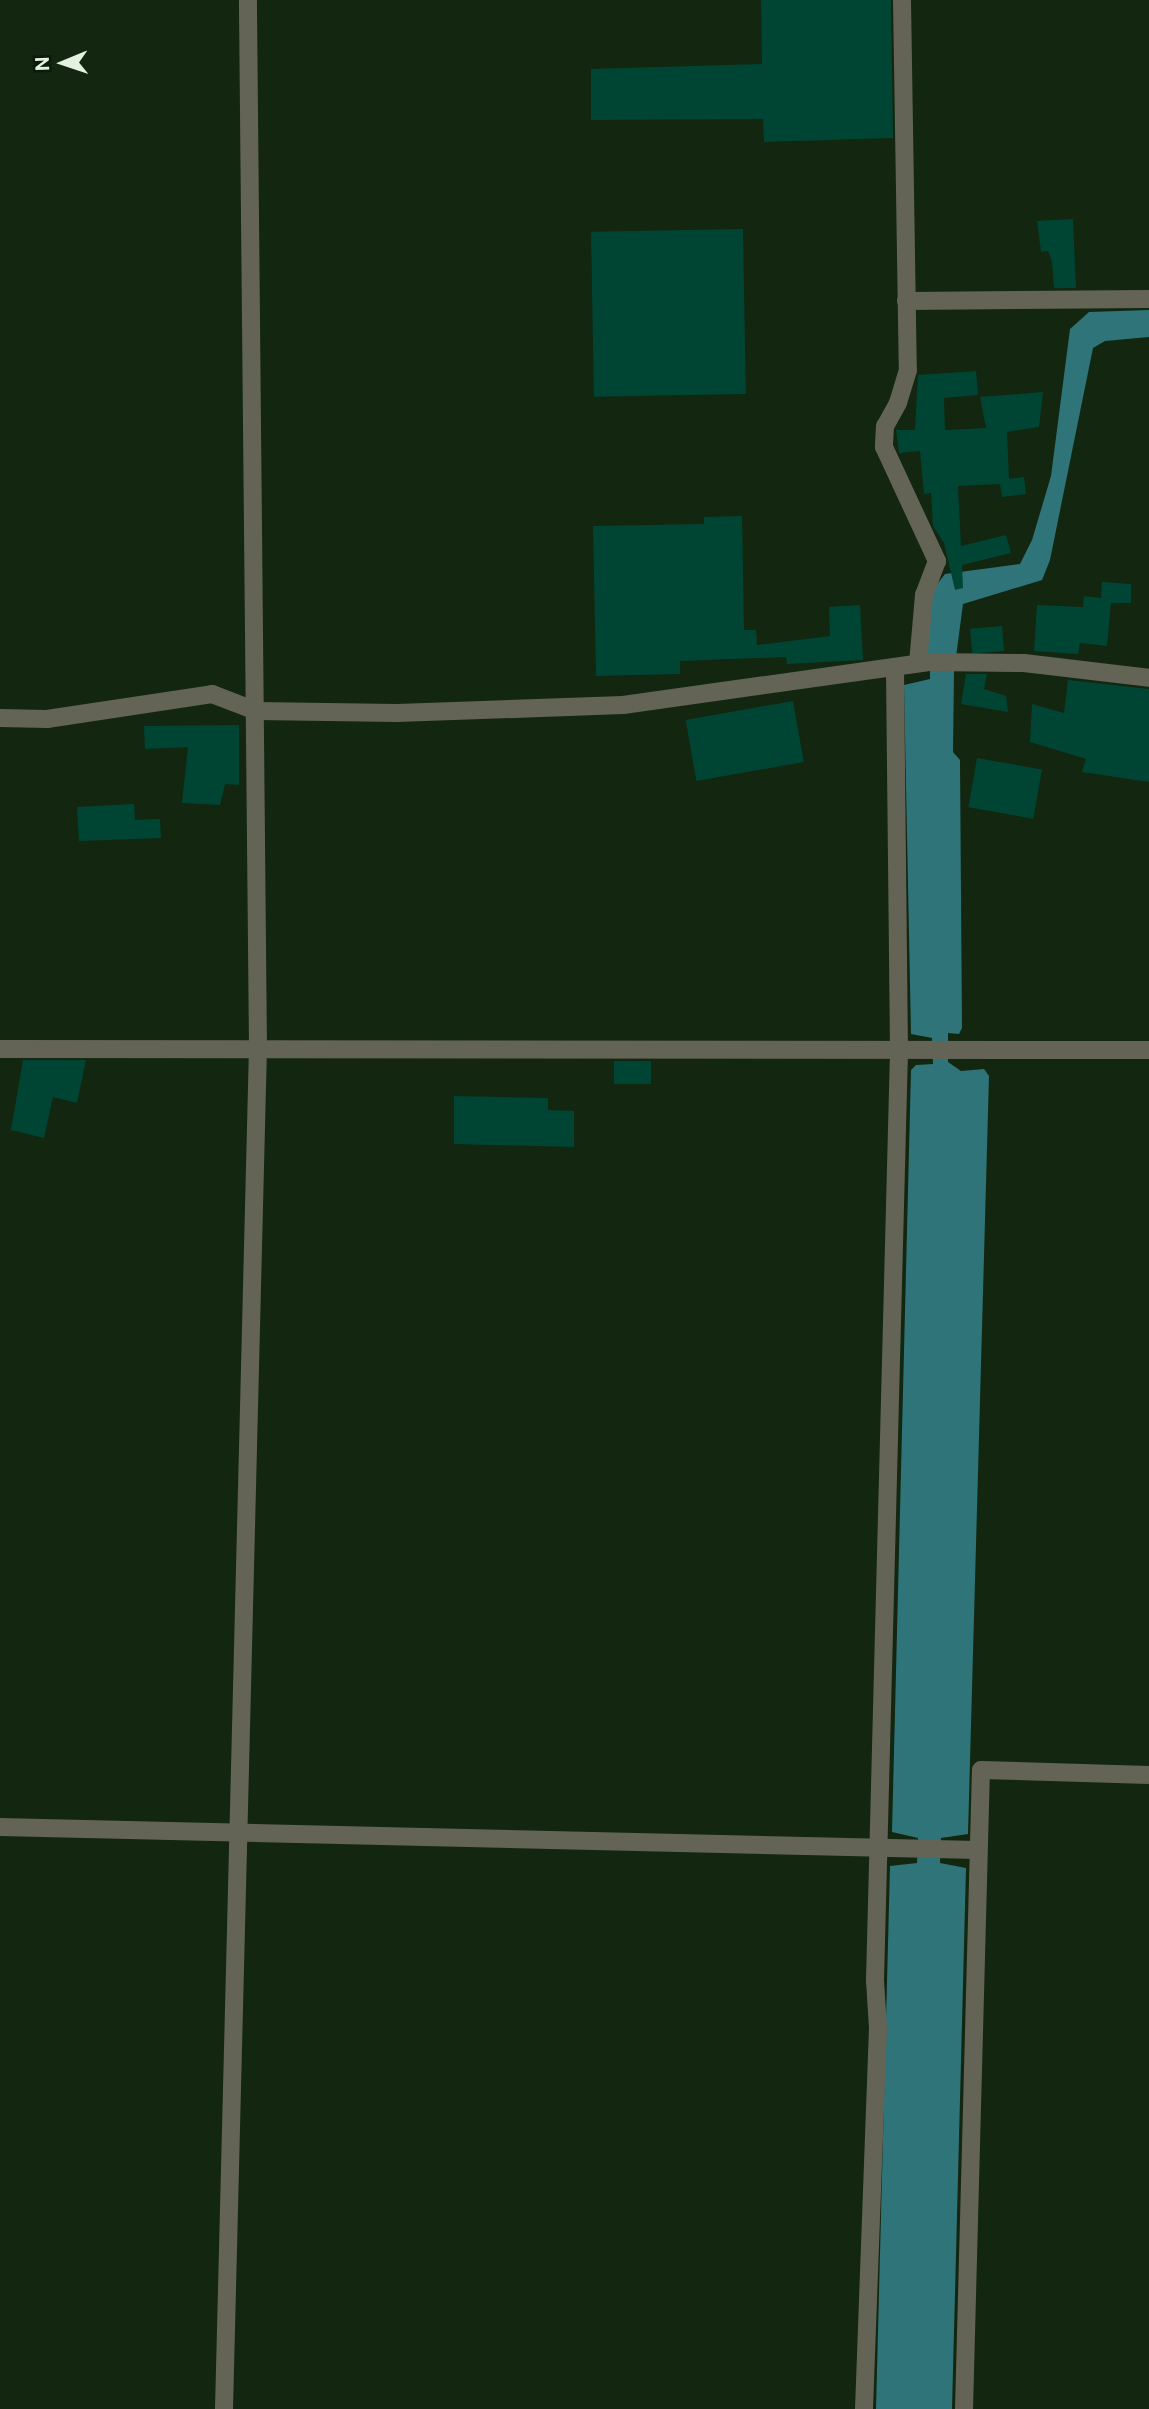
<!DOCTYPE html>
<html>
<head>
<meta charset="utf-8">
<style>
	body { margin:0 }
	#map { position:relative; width:1149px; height:2409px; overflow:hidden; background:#122610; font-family:"Public Sans",sans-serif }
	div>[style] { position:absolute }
	.water>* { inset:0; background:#2f7478 }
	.building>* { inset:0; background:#004534; transform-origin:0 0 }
	.minor>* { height:18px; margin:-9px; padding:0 9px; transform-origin:9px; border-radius:9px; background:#636456 }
	.tertiary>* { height:18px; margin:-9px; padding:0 9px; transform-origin:9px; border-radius:9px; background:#636456 }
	span { translate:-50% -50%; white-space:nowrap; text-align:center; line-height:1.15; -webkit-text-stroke:5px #091c07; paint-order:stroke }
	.north { position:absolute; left:28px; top:28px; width:70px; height:70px; -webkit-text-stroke:5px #091c07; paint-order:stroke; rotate:268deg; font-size:19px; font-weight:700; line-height:28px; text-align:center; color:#e4f1e2 }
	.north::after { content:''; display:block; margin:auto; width:24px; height:32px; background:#e4f1e2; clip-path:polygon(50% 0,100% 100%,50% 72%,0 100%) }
</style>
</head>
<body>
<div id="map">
	<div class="water">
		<div style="clip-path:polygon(1149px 310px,1149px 337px,1105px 341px,1093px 348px,1050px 560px,1042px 580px,963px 604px,954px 672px,953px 752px,960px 760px,962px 1028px,959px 1034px,948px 1033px,948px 1062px,961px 1071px,984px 1069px,989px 1076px,968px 1834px,941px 1838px,940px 1863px,966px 1868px,952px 2409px,876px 2409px,890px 1866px,917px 1863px,918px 1838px,892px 1832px,911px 1070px,916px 1065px,933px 1064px,932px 1038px,911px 1034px,904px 685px,930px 679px,930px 658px,925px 658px,931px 592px,945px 574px,1020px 564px,1032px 540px,1051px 476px,1070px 329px,1089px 312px)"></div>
	</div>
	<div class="building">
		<div style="clip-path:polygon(761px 0,891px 0,893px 138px,764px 142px,763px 119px,591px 120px,591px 69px,762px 64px)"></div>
		<div style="clip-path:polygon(1073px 219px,1076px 288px,1054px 288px,1052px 262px,1048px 251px,1041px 252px,1037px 221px)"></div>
		<div style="left:743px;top:229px;width:165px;height:152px;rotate:89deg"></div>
		<div style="clip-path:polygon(976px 371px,978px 395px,944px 398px,945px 430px,986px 428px,980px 397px,1043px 392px,1039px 427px,1007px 432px,1009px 479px,1024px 477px,1026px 494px,1002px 497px,1000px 484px,958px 486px,961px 546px,1006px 535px,1011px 553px,962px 565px,963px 588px,955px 590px,944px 543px,933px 526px,931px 493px,924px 494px,920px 451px,899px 453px,896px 430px,915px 430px,918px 375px)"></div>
		<div style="clip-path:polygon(742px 516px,744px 630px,756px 630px,757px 645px,830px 636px,829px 607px,860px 605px,863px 660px,787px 664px,786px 657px,680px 661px,680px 674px,596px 676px,593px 526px,704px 524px,704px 517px)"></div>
		<div style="clip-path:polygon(1102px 582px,1131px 584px,1131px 603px,1111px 603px,1107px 646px,1080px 643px,1078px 654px,1034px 651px,1037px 605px,1083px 607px,1084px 596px,1101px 598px)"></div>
		<div style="left:1002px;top:626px;width:25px;height:32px;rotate:85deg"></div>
		<div style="clip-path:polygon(966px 674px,987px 674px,984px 689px,1006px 696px,1008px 712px,961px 704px)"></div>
		<div style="clip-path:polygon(1068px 680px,1149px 689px,1149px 782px,1082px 772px,1086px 759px,1030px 742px,1032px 704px,1064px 713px)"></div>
		<div style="left:793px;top:701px;width:62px;height:109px;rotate:80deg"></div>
		<div style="clip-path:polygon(239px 725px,239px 785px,225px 784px,220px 805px,182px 803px,188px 747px,145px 749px,144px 726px)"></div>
		<div style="left:977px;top:758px;width:66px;height:50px;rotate:10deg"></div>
		<div style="clip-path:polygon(134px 804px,135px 820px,160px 819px,161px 838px,79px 841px,77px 807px)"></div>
		<div style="clip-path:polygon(23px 1060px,86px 1060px,77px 1103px,53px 1097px,44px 1138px,11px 1130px)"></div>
		<div style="left:614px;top:1061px;width:37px;height:23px"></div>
		<div style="clip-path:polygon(454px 1096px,548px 1098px,548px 1110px,574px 1111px,574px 1147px,454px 1144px)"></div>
	</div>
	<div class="minor">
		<div style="left:902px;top:0;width:370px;rotate:89.1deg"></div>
		<div style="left:908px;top:370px;width:34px;rotate:107deg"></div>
		<div style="left:898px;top:403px;width:26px;rotate:119deg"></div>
		<div style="left:885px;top:426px;width:21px;rotate:93deg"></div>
		<div style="left:884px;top:447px;width:126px;rotate:65.1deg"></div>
		<div style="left:937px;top:561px;width:36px;rotate:111deg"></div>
		<div style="left:924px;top:595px;width:68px;rotate:95deg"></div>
		<div style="left:906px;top:301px;width:243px;rotate:-0.5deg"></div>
		<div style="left:0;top:718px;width:47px;rotate:1.2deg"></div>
		<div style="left:47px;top:719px;width:167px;rotate:-8.6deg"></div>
		<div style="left:212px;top:694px;width:47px;rotate:21.1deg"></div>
		<div style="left:256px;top:711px;width:141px;rotate:0.8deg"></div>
		<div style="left:397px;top:713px;width:226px;rotate:-2deg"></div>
		<div style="left:623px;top:705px;width:309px;rotate:-8deg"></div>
		<div style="left:929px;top:662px;width:95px;rotate:0.6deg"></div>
		<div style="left:1024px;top:663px;width:126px;rotate:6.8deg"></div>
		<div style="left:0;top:1049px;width:1149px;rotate:0.05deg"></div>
		<div style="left:0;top:1827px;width:977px;rotate:1.35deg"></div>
		<div style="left:864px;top:2409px;width:381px;rotate:-87.9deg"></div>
		<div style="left:878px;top:2028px;width:48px;rotate:-93.6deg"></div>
		<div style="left:875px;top:1980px;width:928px;rotate:-88.52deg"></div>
		<div style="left:899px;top:1052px;width:385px;rotate:-90.6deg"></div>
		<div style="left:964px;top:2409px;width:639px;rotate:-88.48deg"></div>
		<div style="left:981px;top:1770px;width:168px;rotate:1.7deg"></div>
	</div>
	<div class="tertiary">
		<div style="left:224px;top:2409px;width:1359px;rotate:-88.57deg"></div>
		<div style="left:258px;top:1050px;width:1050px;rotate:-90.55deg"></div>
	</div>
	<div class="north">N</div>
</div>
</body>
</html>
